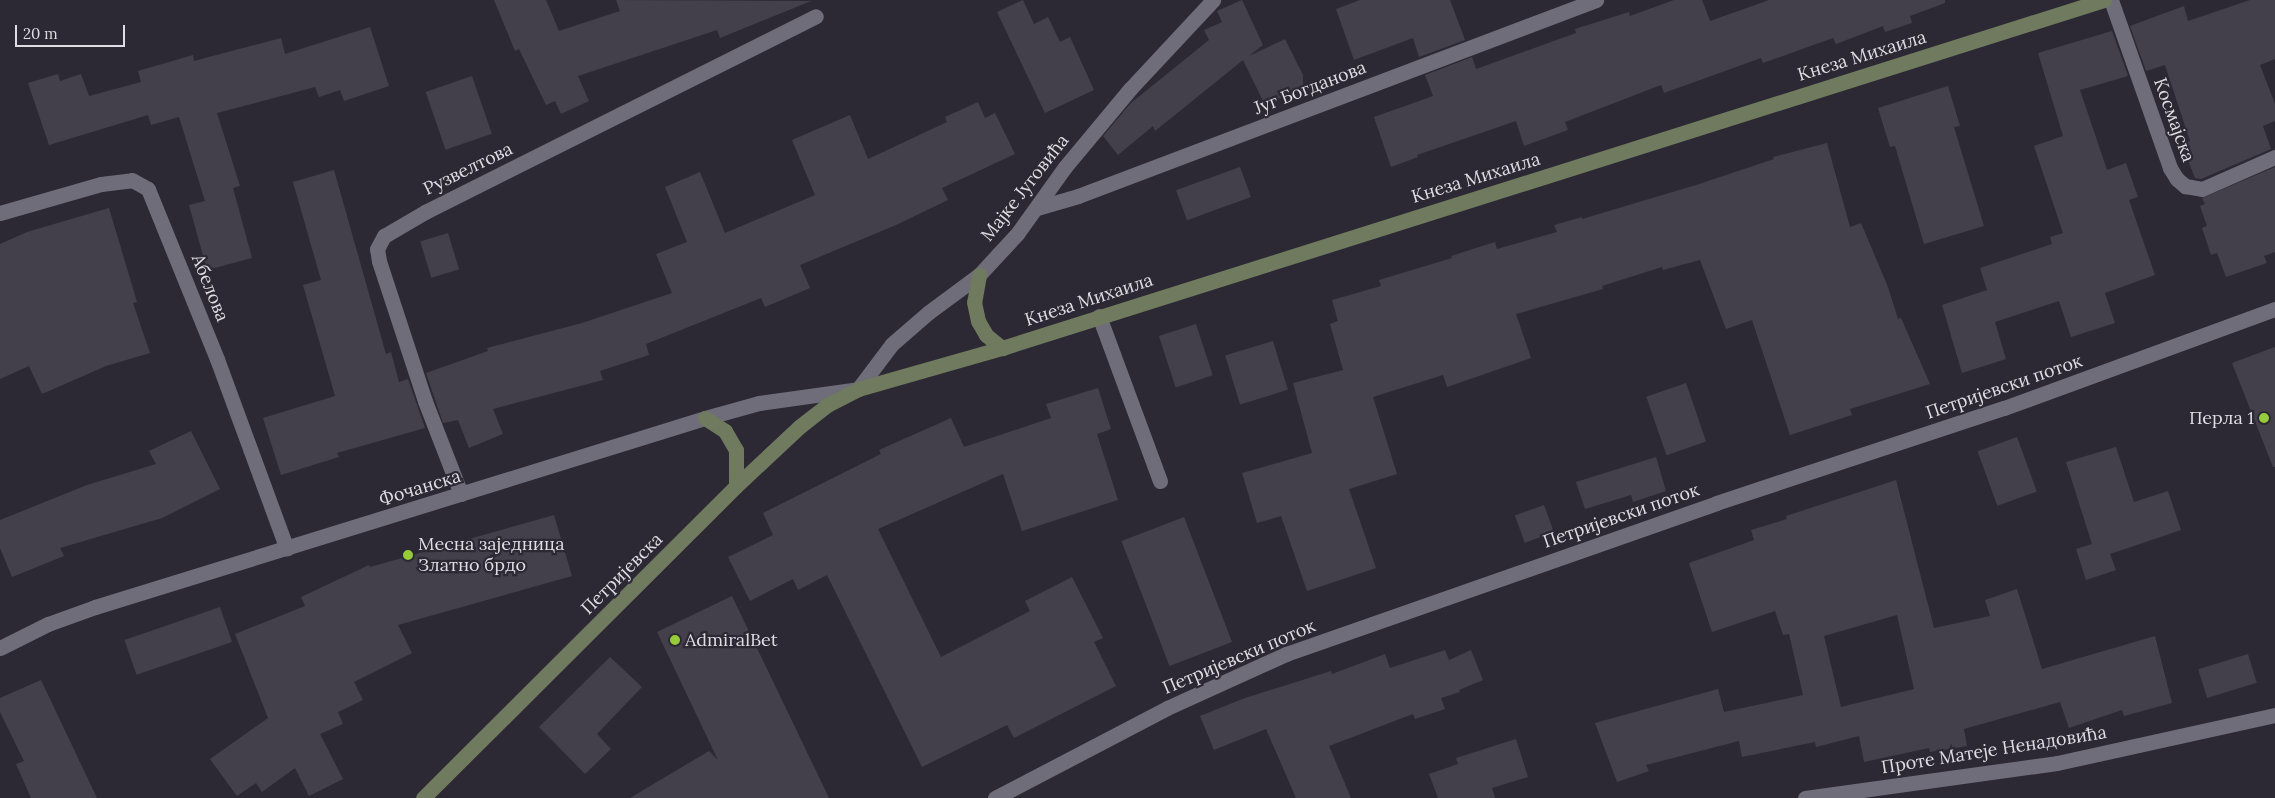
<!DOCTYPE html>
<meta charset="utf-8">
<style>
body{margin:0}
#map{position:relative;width:2275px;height:798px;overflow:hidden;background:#2c2934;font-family:Lora,serif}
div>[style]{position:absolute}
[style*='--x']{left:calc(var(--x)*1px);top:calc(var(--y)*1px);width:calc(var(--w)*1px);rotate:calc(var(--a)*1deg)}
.building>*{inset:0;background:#43404c;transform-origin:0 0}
.service>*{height:15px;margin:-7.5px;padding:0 7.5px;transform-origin:7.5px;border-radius:7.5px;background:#6f6d79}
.minor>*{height:15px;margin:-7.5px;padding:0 7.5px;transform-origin:7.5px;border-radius:7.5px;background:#6f6d79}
.secondary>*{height:15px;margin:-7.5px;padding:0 7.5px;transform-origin:7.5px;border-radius:7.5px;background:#6f7a5e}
.dots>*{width:14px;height:14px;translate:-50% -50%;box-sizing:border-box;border:2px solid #2c2934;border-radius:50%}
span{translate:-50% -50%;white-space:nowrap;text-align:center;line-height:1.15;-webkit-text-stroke:4.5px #2c2934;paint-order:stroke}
.street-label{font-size:18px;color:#dedde4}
.poi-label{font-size:18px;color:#dedde4}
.right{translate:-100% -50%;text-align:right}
.left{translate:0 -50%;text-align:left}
.scale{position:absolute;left:15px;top:25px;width:110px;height:22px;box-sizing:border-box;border:2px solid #dedde4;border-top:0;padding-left:6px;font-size:15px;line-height:18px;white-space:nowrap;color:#dedde4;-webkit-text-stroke:4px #2c2934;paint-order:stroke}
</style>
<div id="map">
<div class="building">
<div style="clip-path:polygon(494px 0,546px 0,559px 31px,620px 11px,616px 0,811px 1px,720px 38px,717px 30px,578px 76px,589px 101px,561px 114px,555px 101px,546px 105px,519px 49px,515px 51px)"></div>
<div style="clip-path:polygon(1023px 0,1034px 24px,1048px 17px,1060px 42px,1070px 37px,1094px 90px,1045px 113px,997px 12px)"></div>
<div style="clip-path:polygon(1242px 0,1263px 45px,1249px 56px,1285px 39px,1303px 75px,1303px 87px,1265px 105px,1243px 60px,1155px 131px,1153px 126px,1118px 155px,1103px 136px,1131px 103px,1209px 40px,1204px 30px,1222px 22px,1217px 11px)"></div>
<div style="clip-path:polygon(1360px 0,1450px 0,1465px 40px,1419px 57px,1413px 38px,1354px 60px,1336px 9px)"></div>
<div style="clip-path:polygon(1674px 0,1702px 0,1710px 21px,1769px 0,1945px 0,1945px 3px,1910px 16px,1912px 23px,1885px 32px,1883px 26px,1836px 44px,1833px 38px,1763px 63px,1761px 58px,1664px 93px,1661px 85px,1565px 122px,1568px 130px,1524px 146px,1516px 121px,1417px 155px,1418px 157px,1391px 167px,1374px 117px,1433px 96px,1425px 75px,1472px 57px,1476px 69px,1576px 33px,1575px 29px,1629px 12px,1630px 16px)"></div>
<div style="clip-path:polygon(2250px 0,2275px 0,2275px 59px,2260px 65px,2275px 104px,2275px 121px,2263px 126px,2271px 149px,2201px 179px,2195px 178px,2182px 145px,2190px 141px,2165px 65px,2146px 71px,2130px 26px,2184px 6px,2188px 21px)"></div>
<div style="clip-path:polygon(370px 27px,389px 86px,344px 101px,340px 90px,319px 97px,315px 87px,217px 113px,240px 186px,233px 188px,252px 258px,207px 270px,189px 205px,205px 201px,179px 117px,151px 125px,148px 115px,49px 145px,28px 83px,58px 74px,60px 81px,81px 74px,89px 96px,141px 82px,138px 71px,193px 55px,194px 61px,281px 38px,285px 54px)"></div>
<div style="clip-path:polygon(2112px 31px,2128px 76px,2080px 90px,2107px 170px,2126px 163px,2138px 197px,2129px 200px,2155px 275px,2105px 293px,2115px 323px,2071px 337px,2059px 301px,1995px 322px,2006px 359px,1962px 373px,1942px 305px,1987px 290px,1980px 268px,2052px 244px,2050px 237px,2063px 233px,2034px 146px,2063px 136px,2038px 53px)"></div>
<div style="left:472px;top:76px;width:61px;height:49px;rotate:71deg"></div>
<div style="clip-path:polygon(1948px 86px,1960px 126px,1954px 127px,1984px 226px,1924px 244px,1895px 146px,1890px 147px,1878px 108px)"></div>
<div style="clip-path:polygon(978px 102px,985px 118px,995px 113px,1015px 154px,942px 188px,948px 200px,896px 225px,800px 265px,810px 288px,765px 307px,761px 298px,646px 344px,649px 355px,600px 371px,603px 380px,493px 409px,503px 434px,469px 448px,458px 420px,443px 423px,426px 373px,488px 351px,487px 348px,582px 323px,672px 293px,656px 254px,687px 242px,665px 187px,700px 172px,725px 233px,815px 195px,792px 140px,850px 115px,868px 159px,947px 122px,945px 117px)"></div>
<div style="clip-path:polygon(1827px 143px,1850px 227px,1861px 223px,1888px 287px,1898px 319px,1901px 318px,1930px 384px,1850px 409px,1852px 415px,1790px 435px,1752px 320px,1726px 329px,1700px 260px,1663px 270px,1662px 267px,1602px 286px,1603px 289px,1516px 314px,1531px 358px,1447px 387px,1443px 375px,1373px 397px,1397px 474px,1349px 489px,1376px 568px,1307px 591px,1281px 516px,1257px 523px,1242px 473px,1312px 453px,1293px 383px,1343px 370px,1330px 324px,1338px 321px,1332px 300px,1381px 286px,1379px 280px,1452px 258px,1451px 256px,1495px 242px,1497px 249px,1557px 232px,1554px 225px,1582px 217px,1582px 219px,1696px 185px,1774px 159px,1773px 157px)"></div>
<div style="left:1240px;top:167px;width:32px;height:68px;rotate:70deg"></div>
<div style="clip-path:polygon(2275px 167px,2275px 252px,2264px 256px,2267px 263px,2226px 277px,2217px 253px,2211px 255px,2202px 228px,2207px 226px,2200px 206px,2205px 204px,2202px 198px)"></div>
<div style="clip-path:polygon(334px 170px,386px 354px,391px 352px,399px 382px,408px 379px,425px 428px,337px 453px,339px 457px,281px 475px,263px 418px,335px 396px,303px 285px,321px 280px,293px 182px)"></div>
<div style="clip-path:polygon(109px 208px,137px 302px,133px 303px,150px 353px,106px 366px,42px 394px,29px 366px,0 379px,0 244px,27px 232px)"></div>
<div style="left:448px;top:233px;width:38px;height:29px;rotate:73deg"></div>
<div style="left:1196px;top:324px;width:54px;height:39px;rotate:72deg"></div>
<div style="left:1273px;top:341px;width:51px;height:50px;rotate:73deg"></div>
<div style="clip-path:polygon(2275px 347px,2275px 467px,2273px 467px,2232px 363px)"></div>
<div style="left:1686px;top:383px;width:62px;height:42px;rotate:71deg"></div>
<div style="clip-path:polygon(1098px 388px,1111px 429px,1097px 434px,1118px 500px,1022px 531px,1003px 474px,878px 529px,941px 657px,1030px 611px,1025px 601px,1072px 577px,1103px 638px,1094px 642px,1116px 686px,1014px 738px,1007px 725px,922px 767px,827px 575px,798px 590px,793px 579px,750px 601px,728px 557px,773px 535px,763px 513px,881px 454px,879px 450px,951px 418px,964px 447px,1051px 418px,1046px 404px)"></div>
<div style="clip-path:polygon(191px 431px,220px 489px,162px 518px,60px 548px,64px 556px,12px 577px,0 548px,0 520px,87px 485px,156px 464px,149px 451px)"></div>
<div style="left:2017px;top:437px;width:58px;height:42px;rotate:70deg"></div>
<div style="clip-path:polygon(2116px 447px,2134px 502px,2168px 491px,2181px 530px,2110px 554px,2116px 570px,2086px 580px,2076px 549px,2092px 544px,2066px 462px)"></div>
<div style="clip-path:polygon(1656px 457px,1666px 491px,1633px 502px,1631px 495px,1585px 509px,1576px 482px)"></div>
<div style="clip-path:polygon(evenodd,1896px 480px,1934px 628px,1990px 616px,1985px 600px,2017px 589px,2042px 669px,2155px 636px,2172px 703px,2124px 716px,2122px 710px,2069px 728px,2060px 702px,1964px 729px,1967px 746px,1930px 752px,1929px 748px,1864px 762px,1859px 736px,1816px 747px,1815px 742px,1742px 757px,1739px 741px,1646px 765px,1649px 771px,1617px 782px,1595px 723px,1718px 689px,1724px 712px,1803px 695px,1789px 634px,1783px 635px,1775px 611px,1712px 632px,1689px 563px,1754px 540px,1751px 530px,1787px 519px,1786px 516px,1896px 480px,1897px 615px,1914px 689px,1841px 707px,1824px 636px,1897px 615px)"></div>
<div style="left:1544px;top:505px;width:29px;height:31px;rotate:70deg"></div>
<div style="clip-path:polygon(554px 515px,572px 576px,398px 625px,412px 653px,354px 682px,363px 700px,338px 712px,343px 724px,320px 734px,343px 779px,309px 796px,295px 768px,262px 792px,256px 783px,237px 796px,210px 759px,268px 718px,235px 634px,305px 606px,301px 597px,369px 565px,370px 567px)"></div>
<div style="left:1184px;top:517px;width:134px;height:67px;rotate:69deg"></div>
<div style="clip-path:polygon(732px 596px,829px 798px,630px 798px,709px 751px,718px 760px,657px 632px)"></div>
<div style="left:220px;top:607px;width:37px;height:101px;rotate:71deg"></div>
<div style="clip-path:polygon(1445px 650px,1449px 660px,1471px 650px,1483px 680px,1459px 690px,1460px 692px,1441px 698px,1445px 709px,1415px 719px,1413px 714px,1329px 746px,1351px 798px,1296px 798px,1266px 729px,1214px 750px,1200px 716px,1245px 698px,1331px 671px,1332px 674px,1385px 654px,1390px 668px)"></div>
<div style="left:2248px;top:654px;width:30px;height:52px;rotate:73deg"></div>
<div style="clip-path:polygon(610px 657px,642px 687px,597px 734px,611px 749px,585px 774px,539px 727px)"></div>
<div style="clip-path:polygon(41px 680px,97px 798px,31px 798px,16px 764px,24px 761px,0 712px,0 698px)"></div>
<div style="clip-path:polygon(1516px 739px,1528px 777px,1492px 788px,1495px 798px,1438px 798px,1429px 774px,1458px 764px,1456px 758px)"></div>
</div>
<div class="service">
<div style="--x:1099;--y:316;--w:176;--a:69.7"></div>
</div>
<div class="minor">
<div style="--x:2111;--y:0;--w:178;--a:70.6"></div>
<div style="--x:2170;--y:168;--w:13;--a:58"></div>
<div style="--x:2177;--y:179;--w:11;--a:41"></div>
<div style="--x:2185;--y:186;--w:17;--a:10"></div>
<div style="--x:2202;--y:189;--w:80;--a:-23.7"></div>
<div style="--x:1037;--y:208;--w:43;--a:-16.3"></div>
<div style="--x:1078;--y:196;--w:554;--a:-20.73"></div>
<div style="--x:0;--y:213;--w:105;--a:-16"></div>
<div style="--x:101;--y:184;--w:31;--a:-7"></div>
<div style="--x:132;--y:180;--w:18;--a:29"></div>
<div style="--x:148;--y:189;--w:183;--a:67.9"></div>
<div style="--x:217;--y:359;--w:202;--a:69.8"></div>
<div style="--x:461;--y:494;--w:100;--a:-111.2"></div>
<div style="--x:425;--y:401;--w:147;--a:-108.2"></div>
<div style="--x:379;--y:261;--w:12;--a:-99"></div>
<div style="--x:377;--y:249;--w:15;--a:-62"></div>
<div style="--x:384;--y:236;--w:48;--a:-30.3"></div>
<div style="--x:425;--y:212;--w:437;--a:-26.6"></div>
<div style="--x:0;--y:648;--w:54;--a:-26.6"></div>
<div style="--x:48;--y:624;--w:50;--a:-19.9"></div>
<div style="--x:95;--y:607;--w:639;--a:-17.21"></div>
<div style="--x:705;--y:418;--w:56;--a:-15.5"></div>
<div style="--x:759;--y:403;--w:100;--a:-8"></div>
<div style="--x:858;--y:389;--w:56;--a:-52.9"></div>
<div style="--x:892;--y:344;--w:49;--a:-40.9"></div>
<div style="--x:929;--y:312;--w:62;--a:-36.5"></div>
<div style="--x:979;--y:275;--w:56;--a:-47.2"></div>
<div style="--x:1017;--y:234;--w:82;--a:-54.4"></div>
<div style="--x:1065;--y:167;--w:102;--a:-50.2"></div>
<div style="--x:1130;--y:89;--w:122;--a:-47"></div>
<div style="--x:995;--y:798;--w:194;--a:-27.6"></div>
<div style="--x:1167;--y:708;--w:131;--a:-24.4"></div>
<div style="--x:1286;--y:654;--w:456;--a:-19.3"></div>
<div style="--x:1716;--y:503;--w:303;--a:-18.3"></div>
<div style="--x:2004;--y:408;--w:289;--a:-20.1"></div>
<div style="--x:1805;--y:798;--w:254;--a:-7.9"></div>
<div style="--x:2057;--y:763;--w:223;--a:-12.4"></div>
</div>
<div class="secondary">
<div style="--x:979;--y:275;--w:27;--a:100"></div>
<div style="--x:974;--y:302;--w:19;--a:78"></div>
<div style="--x:978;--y:321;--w:16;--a:60"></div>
<div style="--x:986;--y:335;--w:21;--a:39"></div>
<div style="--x:705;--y:418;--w:24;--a:33"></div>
<div style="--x:725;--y:431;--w:22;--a:60"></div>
<div style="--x:736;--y:450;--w:36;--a:90"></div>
<div style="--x:423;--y:798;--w:442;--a:-44.9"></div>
<div style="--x:736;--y:486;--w:86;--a:-43.1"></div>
<div style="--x:799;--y:427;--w:36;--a:-38"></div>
<div style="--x:827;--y:405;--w:35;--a:-27"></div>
<div style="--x:858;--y:389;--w:150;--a:-15.9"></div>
<div style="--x:1002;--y:348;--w:1156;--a:-17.53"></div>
</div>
<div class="dots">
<div style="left:2264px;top:418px;background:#96cc3a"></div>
<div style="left:408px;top:555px;background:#96cc3a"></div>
<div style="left:675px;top:640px;background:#96cc3a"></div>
</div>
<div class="street-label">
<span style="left:1862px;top:56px;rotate:-17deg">Кнеза Михаила</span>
<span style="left:1310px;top:88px;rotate:-21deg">Југ Богданова</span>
<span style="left:2174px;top:120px;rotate:70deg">Космајска</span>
<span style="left:468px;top:169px;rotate:-26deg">Рузвелтова</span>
<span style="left:1476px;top:178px;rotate:-17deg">Кнеза Михаила</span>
<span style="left:1025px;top:188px;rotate:-52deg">Мајке Југовића</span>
<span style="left:210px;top:288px;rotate:68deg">Абелова</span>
<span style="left:1089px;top:300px;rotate:-18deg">Кнеза Михаила</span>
<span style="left:2004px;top:387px;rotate:-19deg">Петријевски поток</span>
<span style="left:420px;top:488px;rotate:-17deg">Фочанска</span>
<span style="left:1621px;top:516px;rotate:-19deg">Петријевски поток</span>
<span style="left:622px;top:574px;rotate:-45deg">Петријевска</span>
<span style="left:1239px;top:657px;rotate:-23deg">Петријевски поток</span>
<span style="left:1994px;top:750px;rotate:-9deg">Проте Матеје Ненадовића</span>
</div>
<div class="poi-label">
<span class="right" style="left:2254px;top:418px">Перла 1</span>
<span class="left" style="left:418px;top:555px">Месна заједница<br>Златно брдо</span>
<span class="left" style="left:685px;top:640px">AdmiralBet</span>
</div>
<div class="scale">20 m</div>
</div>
